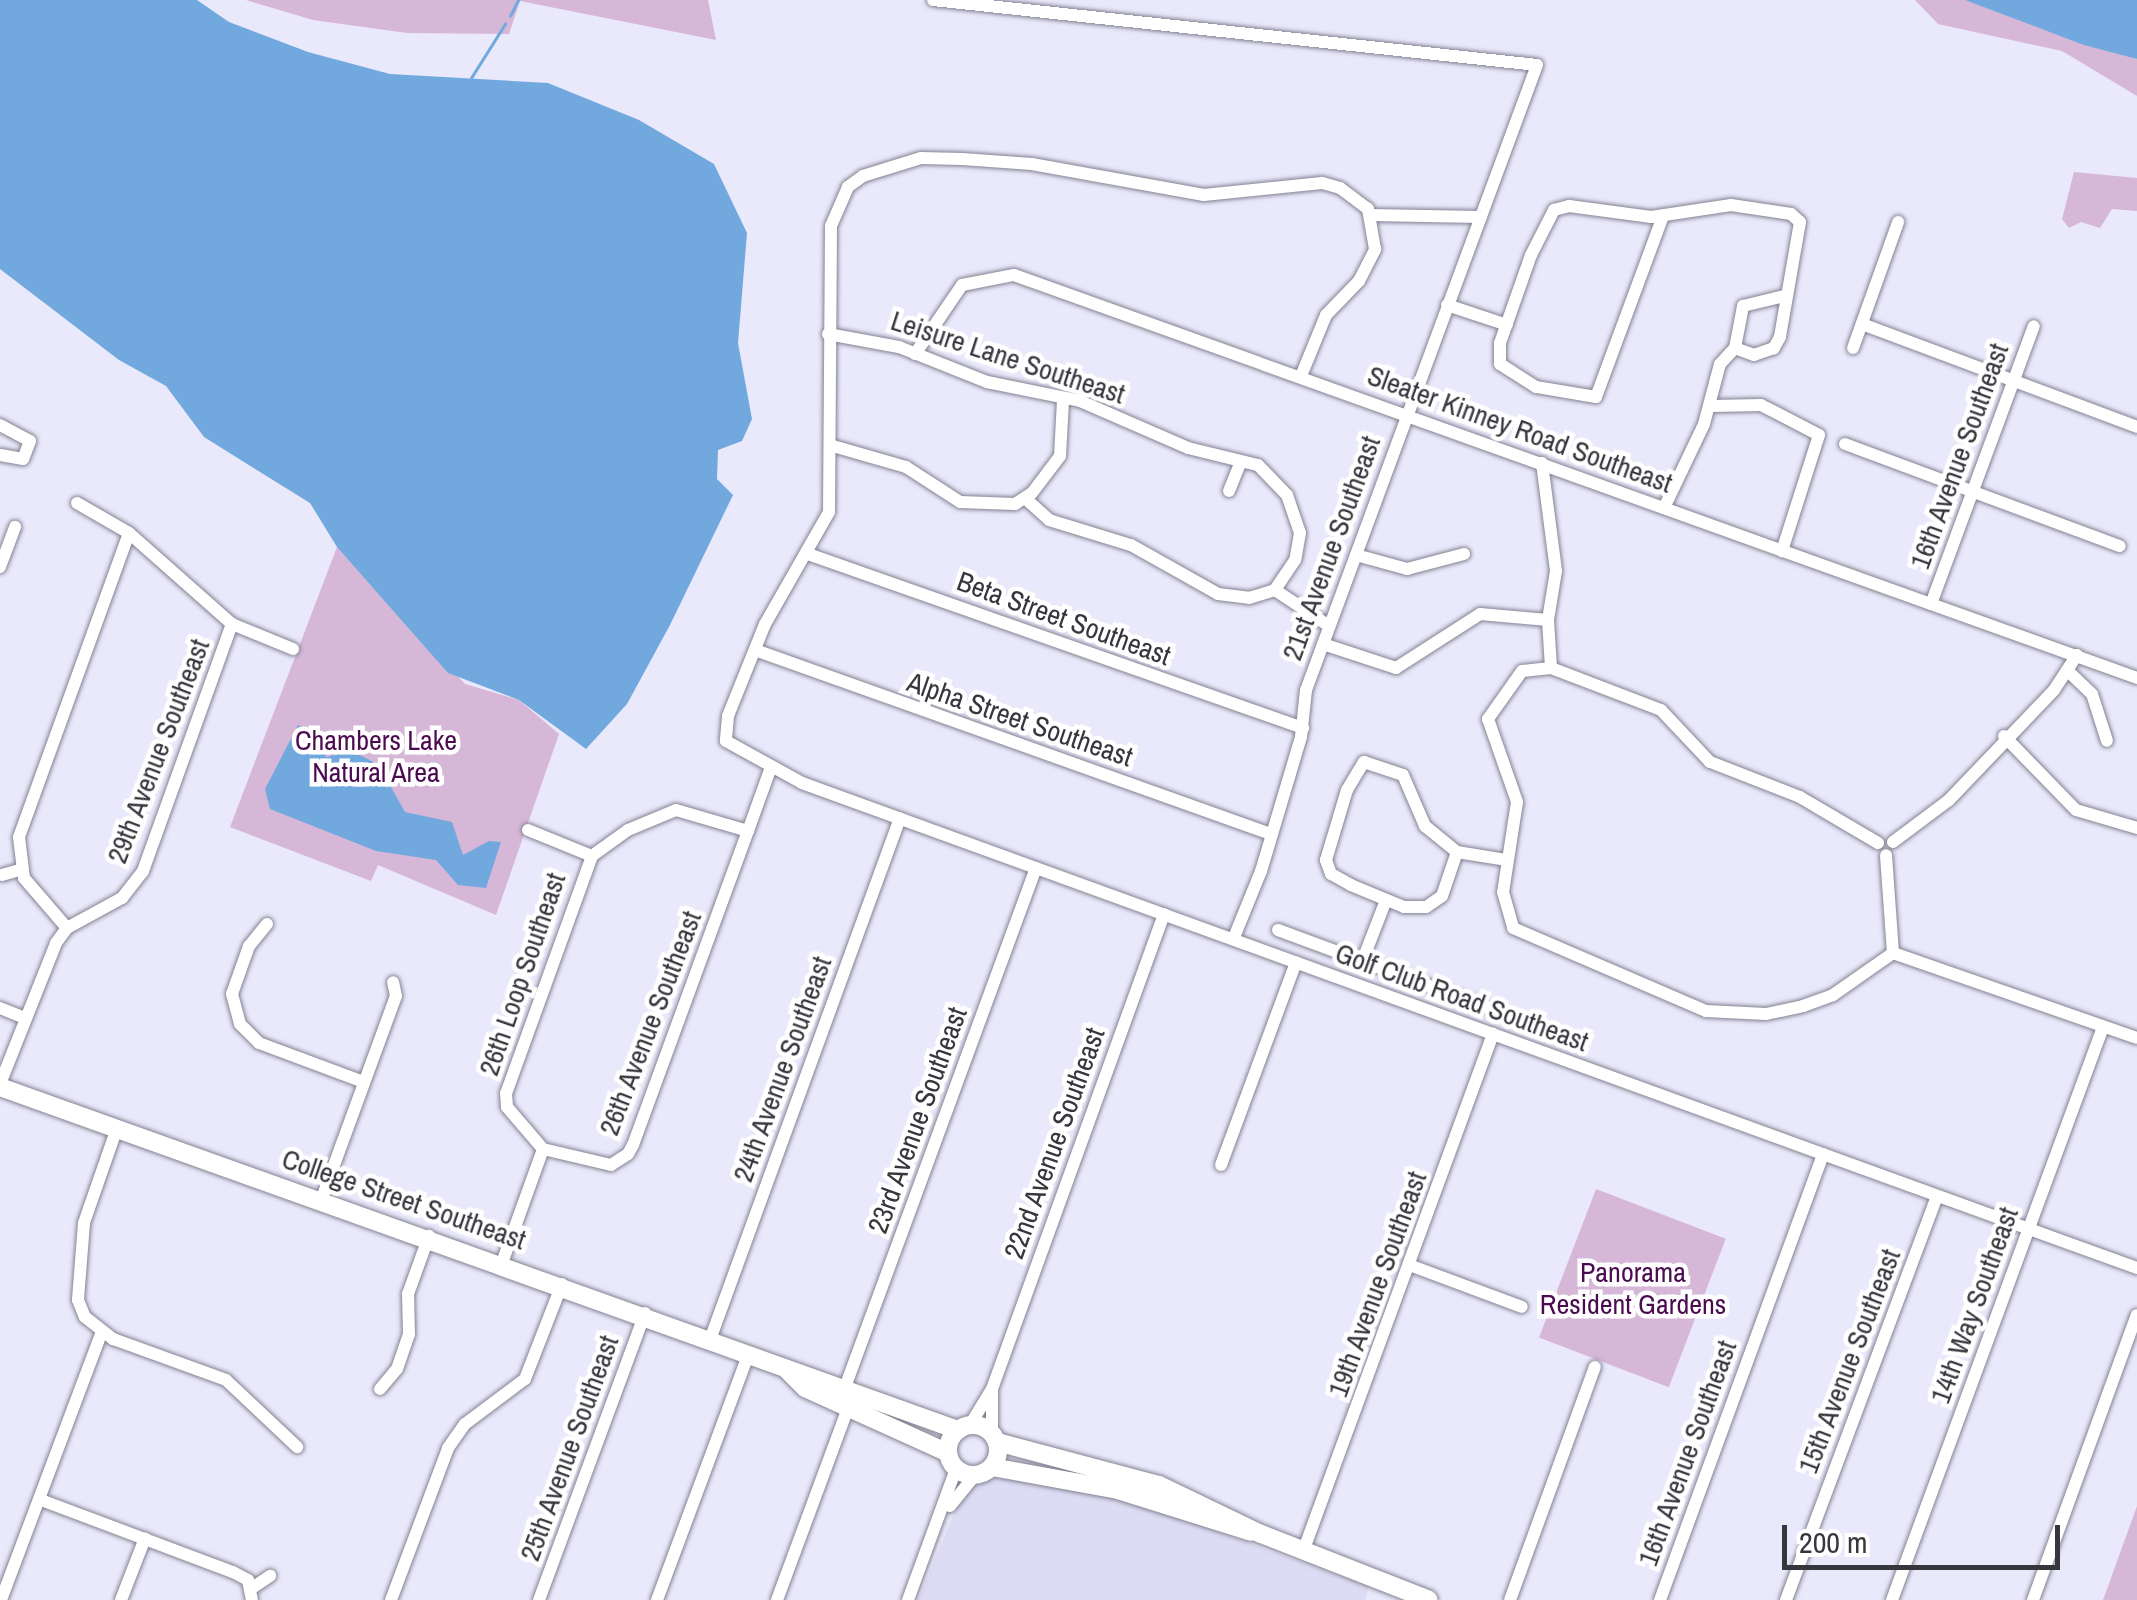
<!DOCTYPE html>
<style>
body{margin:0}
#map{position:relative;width:2137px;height:1600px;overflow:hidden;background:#e9e9fb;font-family:"Archivo Narrow",sans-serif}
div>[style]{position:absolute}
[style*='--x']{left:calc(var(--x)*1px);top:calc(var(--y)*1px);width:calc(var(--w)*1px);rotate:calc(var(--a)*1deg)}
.built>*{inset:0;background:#dddcf4}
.green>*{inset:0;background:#d7b7d8;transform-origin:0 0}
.water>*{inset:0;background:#71a9df}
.stream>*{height:2.5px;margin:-1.25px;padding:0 1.25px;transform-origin:1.25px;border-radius:1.25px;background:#71a9df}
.roads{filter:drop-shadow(0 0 2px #838292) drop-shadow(0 0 2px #838292)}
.minor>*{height:12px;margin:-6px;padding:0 6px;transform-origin:6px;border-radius:6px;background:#fff}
.major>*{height:18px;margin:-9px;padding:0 9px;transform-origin:9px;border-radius:9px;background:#fff}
.major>.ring{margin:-9px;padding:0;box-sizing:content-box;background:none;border:18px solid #fff;border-radius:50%}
span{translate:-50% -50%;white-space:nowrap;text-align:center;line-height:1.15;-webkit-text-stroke:9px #fff;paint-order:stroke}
.street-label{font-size:28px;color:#36363d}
.park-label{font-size:28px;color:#4c0b51}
.scale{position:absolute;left:1782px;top:1525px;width:278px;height:45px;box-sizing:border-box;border:5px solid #36363d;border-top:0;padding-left:12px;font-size:30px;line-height:35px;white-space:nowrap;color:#36363d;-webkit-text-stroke:8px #fff;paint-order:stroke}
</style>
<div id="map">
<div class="built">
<div style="clip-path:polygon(997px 1477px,1107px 1492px,1369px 1587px,1365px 1600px,918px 1600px,959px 1501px,977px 1483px)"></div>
</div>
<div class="green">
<div style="clip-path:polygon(246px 0,708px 0,716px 40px,520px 1px,509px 34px,407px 33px,313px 20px)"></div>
<div style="clip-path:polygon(1915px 0,1965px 0,2137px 59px,2137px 96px,2062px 51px,1938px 24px)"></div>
<div style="clip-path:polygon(2074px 172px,2137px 178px,2137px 211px,2112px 209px,2100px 228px,2081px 222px,2069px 228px,2062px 219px)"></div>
<div style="clip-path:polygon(337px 547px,465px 684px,519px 700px,559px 734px,496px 915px,378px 865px,371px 881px,230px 827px)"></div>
<div style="left:1596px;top:1189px;width:139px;height:159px;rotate:21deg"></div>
<div style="clip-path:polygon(2137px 1506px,2137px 1600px,2103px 1600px)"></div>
</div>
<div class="water">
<div style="clip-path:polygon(0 0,197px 0,229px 22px,308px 52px,390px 74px,548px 83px,639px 120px,714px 164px,747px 233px,738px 343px,752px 419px,742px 441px,718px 450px,717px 479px,733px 495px,670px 625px,627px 704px,586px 749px,519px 700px,448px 673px,337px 547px,310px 503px,204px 437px,166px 386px,119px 360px,0 269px)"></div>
<div style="clip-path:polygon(1965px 0,2137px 0,2137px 59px,2084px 45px)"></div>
<div style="clip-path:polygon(298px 725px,318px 734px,326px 757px,351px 751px,378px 764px,405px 812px,452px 822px,463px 855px,489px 841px,501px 842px,486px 888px,458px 885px,436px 860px,376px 851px,270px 809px,265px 789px)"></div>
</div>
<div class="stream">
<div style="--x:510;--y:16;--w:18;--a:-63"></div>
<div style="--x:471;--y:78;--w:64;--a:-57.8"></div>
</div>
<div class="roads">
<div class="minor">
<div style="--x:933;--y:0;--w:607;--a:6.14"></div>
<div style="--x:1537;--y:65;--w:666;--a:110.28"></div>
<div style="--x:1306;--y:690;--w:47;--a:96.1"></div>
<div style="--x:1301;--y:737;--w:140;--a:106.6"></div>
<div style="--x:1261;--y:871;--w:74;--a:112.1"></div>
<div style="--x:1370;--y:215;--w:111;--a:1"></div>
<div style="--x:1663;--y:216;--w:193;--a:110.3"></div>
<div style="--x:1596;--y:397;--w:61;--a:-170.5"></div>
<div style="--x:1536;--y:387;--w:43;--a:-147.4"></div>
<div style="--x:1500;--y:364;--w:21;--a:-90"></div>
<div style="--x:1500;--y:343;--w:93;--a:-70.6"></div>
<div style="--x:1531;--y:255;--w:51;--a:-62.9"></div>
<div style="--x:1554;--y:210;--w:16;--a:-15"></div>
<div style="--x:1569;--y:206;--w:83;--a:7.6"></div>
<div style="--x:1651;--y:217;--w:81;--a:-8.5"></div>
<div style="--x:1731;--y:205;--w:61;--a:8.5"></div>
<div style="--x:1791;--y:214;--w:12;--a:42"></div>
<div style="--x:1800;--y:222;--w:117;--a:99.9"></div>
<div style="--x:1780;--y:337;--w:13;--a:119"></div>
<div style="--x:1774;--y:348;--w:21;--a:161"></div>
<div style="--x:1754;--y:355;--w:20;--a:-160"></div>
<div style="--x:1447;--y:305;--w:63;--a:18.4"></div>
<div style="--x:1862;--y:324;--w:294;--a:20.5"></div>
<div style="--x:828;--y:334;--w:72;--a:10.4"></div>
<div style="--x:899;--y:347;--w:95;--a:21.7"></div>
<div style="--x:987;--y:382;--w:95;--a:11.5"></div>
<div style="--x:1080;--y:401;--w:118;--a:23.5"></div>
<div style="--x:1188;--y:448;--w:72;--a:13.7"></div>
<div style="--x:1258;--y:465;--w:42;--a:46"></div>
<div style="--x:1287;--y:495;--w:40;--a:71.1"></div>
<div style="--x:1300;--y:533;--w:27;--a:100"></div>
<div style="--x:1295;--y:560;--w:36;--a:124"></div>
<div style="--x:1735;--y:348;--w:43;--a:-79.2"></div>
<div style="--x:1743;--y:306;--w:42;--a:-13.7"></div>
<div style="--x:1853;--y:348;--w:134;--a:-70.3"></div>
<div style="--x:915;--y:354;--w:83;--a:-55.7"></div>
<div style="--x:962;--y:285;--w:53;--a:-10.9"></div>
<div style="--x:1014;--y:275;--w:1193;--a:19.74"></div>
<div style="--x:1301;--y:376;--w:66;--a:-67.7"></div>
<div style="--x:1326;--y:315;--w:47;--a:-45.9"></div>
<div style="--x:1359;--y:281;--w:36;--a:-63"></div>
<div style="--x:1375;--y:249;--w:41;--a:-99.9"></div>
<div style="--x:1368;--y:209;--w:35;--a:-143"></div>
<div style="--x:1340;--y:188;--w:19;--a:-164"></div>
<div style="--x:1322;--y:183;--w:119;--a:174.2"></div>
<div style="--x:1204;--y:195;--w:175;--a:-169.8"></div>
<div style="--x:1032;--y:164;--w:70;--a:-175.9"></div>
<div style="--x:962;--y:159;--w:41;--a:-178.6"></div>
<div style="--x:921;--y:158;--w:61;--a:162.8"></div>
<div style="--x:863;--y:176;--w:19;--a:144"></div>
<div style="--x:848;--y:187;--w:43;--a:113.6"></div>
<div style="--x:831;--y:226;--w:286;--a:90.4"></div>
<div style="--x:829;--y:512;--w:129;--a:119.7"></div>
<div style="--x:765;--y:624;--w:99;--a:111.9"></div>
<div style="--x:728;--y:716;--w:25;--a:95"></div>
<div style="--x:726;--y:741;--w:87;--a:28.9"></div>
<div style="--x:802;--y:783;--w:1420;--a:19.97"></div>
<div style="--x:1711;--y:406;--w:50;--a:-1.1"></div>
<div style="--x:1761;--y:405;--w:65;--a:27.3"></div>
<div style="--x:1819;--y:435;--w:122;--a:107.7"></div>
<div style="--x:0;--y:425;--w:34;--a:28"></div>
<div style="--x:30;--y:441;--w:19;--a:111"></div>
<div style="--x:23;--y:459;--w:23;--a:-170"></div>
<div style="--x:1845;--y:444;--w:293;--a:20.4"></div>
<div style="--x:833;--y:446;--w:76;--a:16"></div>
<div style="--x:906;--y:467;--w:64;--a:32.9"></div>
<div style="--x:960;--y:502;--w:55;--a:2.1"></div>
<div style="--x:1015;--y:504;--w:20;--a:-33"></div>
<div style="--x:1032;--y:493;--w:46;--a:-52.9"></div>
<div style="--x:1060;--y:456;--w:56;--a:-86.9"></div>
<div style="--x:1542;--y:463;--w:109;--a:82.6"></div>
<div style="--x:1556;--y:571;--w:50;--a:99.3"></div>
<div style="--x:1548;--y:620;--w:48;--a:86.4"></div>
<div style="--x:1229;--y:491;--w:31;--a:-68"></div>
<div style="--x:1026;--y:499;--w:31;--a:42"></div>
<div style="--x:1049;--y:520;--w:86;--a:17"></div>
<div style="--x:1131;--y:545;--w:100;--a:29.4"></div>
<div style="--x:1218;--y:594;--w:31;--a:7"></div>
<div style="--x:1249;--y:598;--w:27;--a:-17"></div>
<div style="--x:77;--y:503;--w:60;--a:30"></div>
<div style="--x:129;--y:533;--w:137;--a:41.5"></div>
<div style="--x:232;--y:624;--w:66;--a:22.3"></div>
<div style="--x:1664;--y:508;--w:93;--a:-64.5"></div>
<div style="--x:1704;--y:424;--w:62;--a:-75.1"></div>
<div style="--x:1720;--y:364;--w:22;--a:-47"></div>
<div style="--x:808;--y:554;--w:525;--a:19.37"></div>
<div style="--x:1356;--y:555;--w:53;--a:15.4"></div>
<div style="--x:1407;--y:569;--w:59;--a:-14.7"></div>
<div style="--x:0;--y:567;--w:43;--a:-69.4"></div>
<div style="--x:1275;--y:590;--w:65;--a:33.7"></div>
<div style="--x:1931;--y:604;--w:296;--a:-69.7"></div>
<div style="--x:1323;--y:644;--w:77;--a:18.2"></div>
<div style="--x:1396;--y:668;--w:100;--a:-32.7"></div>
<div style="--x:1480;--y:614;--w:68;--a:5"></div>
<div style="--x:755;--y:650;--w:545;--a:19.63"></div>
<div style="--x:2068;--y:671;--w:33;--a:44"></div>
<div style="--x:2092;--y:694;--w:49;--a:72.3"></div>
<div style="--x:2004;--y:736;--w:103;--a:45.8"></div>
<div style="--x:2076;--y:810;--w:64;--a:16.4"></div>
<div style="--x:528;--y:830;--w:69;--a:22.1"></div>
<div style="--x:748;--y:831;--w:75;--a:-163.7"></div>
<div style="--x:676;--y:810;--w:52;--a:157.4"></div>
<div style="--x:628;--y:830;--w:44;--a:144.2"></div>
<div style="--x:592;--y:856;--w:252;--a:109.9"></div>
<div style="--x:506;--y:1093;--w:14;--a:86"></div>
<div style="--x:507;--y:1107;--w:55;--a:49.4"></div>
<div style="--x:543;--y:1149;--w:70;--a:13.2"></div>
<div style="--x:611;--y:1165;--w:20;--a:-33"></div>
<div style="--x:628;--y:1154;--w:10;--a:-61"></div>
<div style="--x:633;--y:1145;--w:334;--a:-69.9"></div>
<div style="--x:748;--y:831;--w:68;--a:-70.2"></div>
<div style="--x:1893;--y:842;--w:70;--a:-36.9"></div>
<div style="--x:1949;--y:800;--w:152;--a:-46.3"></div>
<div style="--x:2054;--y:690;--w:42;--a:-56.7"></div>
<div style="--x:1878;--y:843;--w:91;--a:-149.5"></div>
<div style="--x:1800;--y:797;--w:97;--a:-158.7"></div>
<div style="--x:1710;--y:762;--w:71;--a:-133.3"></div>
<div style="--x:1661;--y:710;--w:118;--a:-159.1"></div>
<div style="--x:1551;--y:668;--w:29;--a:174"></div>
<div style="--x:1522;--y:671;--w:59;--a:125.3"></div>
<div style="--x:1488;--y:719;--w:88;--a:70.7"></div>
<div style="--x:1517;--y:802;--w:91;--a:98.8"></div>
<div style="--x:1503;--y:892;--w:37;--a:74"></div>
<div style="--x:1513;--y:928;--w:210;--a:23.3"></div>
<div style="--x:1706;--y:1011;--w:60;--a:2.9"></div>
<div style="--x:1766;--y:1014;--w:38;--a:-12"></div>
<div style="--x:1803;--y:1006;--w:32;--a:-20"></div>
<div style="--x:1833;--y:995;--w:73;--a:-35"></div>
<div style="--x:1893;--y:953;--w:98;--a:-94.1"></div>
<div style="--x:1457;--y:852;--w:46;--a:108.8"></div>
<div style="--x:1442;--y:896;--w:19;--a:145"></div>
<div style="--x:1426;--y:907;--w:22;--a:180"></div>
<div style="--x:1404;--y:907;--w:57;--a:-157.5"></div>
<div style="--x:1351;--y:885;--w:23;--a:-151"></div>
<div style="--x:1331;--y:874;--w:15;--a:-110"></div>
<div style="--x:1326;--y:860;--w:73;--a:-73.3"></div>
<div style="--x:1347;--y:790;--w:33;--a:-59"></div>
<div style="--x:1364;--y:762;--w:41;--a:18.4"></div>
<div style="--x:1403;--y:775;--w:56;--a:66.7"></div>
<div style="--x:1425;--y:826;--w:41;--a:39.1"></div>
<div style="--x:1457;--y:852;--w:51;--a:9.1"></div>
<div style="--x:2;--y:875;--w:19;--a:-16"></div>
<div style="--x:267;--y:924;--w:28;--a:129"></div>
<div style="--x:249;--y:946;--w:51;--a:109.5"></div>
<div style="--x:232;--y:994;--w:31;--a:75"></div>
<div style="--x:240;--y:1024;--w:27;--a:45"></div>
<div style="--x:259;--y:1043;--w:112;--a:20.4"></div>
<div style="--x:67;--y:928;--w:66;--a:-130.7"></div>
<div style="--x:24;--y:878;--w:41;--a:-97"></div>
<div style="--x:19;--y:837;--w:323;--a:-70.1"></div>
<div style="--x:1278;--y:930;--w:228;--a:20.3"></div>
<div style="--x:1893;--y:953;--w:258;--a:19.2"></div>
<div style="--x:1362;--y:962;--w:66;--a:-68.8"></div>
<div style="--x:0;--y:1008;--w:27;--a:22"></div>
<div style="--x:0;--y:1084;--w:152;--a:-68.3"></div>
<div style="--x:56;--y:943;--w:19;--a:-54"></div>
<div style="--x:67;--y:928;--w:63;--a:-28.6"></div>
<div style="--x:122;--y:898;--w:34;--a:-52"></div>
<div style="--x:143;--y:871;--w:263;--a:-70.2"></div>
<div style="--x:117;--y:1128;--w:101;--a:109.2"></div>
<div style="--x:84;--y:1223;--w:77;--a:94.5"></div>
<div style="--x:78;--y:1300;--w:18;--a:68"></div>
<div style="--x:85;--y:1317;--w:36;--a:38"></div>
<div style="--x:113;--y:1339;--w:120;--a:19.9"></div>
<div style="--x:226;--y:1380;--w:98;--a:43.3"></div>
<div style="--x:1221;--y:1165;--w:216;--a:-69.7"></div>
<div style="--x:322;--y:1198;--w:215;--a:-69.9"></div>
<div style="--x:396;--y:996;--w:14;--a:-102"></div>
<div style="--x:502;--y:1263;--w:121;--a:-70.2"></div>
<div style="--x:1412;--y:1266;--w:117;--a:20.4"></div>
<div style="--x:711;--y:1337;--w:552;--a:-69.99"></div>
<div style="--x:380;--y:1389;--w:26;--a:-50"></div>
<div style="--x:397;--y:1369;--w:37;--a:-71"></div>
<div style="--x:409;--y:1334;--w:40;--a:-91.4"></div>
<div style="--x:408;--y:1294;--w:62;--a:-70.1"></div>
<div style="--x:844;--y:1390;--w:556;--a:-69.81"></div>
<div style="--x:970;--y:1425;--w:42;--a:-58.6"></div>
<div style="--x:992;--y:1389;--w:505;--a:-70.09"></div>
<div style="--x:992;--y:1434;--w:45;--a:-90"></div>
<div style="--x:41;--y:1500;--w:205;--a:20.6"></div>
<div style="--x:233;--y:1572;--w:17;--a:28"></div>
<div style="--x:248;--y:1580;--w:20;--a:79"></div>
<div style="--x:950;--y:1506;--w:40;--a:-51"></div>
<div style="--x:1304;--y:1549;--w:549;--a:-69.85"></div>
<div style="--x:252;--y:1588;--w:22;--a:-34"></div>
<div style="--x:1;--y:1600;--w:286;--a:-69.4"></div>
<div style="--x:121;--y:1600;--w:66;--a:-68.8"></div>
<div style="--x:391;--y:1600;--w:162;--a:-69.4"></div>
<div style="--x:448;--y:1448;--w:29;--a:-55"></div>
<div style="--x:465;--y:1424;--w:75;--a:-36.9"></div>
<div style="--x:525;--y:1379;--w:102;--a:-68.7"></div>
<div style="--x:539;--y:1600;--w:306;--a:-69.7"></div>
<div style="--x:657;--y:1600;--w:264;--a:-69.6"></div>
<div style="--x:777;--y:1600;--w:205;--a:-69.7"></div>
<div style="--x:908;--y:1600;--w:140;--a:-69.9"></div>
<div style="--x:1510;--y:1600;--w:248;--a:-70"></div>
<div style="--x:1660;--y:1600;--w:475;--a:-69.9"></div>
<div style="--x:1786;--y:1600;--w:431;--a:-69.5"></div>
<div style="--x:1892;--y:1600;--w:611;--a:-69.78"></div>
<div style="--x:2033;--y:1600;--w:303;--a:-70"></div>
</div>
<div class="major">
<div style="--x:0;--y:1087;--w:1018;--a:19.7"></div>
<div style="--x:787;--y:1370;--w:25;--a:45"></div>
<div style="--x:805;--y:1388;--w:157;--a:24.4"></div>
<div class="ring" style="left:948px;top:1425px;width:32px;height:32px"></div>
<div style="--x:997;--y:1442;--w:168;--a:14.9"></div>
<div style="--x:1159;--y:1485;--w:113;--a:25.7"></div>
<div style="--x:1261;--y:1534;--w:180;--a:21.4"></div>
<div style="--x:992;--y:1467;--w:128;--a:10.3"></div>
<div style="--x:1118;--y:1490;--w:140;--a:17.4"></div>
</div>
</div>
<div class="street-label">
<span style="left:1008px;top:357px;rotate:18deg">Leisure Lane Southeast</span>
<span style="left:1520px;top:429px;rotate:20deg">Sleater Kinney Road Southeast</span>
<span style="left:1959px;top:456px;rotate:-70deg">16th Avenue Southeast</span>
<span style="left:1331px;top:548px;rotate:-70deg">21st Avenue Southeast</span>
<span style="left:1064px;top:618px;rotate:20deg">Beta Street Southeast</span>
<span style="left:1020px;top:719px;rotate:19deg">Alpha Street Southeast</span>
<span style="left:158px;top:751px;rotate:-69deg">29th Avenue Southeast</span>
<span style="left:522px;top:974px;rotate:-71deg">26th Loop Southeast</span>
<span style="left:1462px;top:997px;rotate:20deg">Golf Club Road Southeast</span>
<span style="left:650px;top:1023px;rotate:-69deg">26th Avenue Southeast</span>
<span style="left:782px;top:1069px;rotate:-70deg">24th Avenue Southeast</span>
<span style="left:917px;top:1120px;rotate:-70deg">23rd Avenue Southeast</span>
<span style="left:1054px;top:1143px;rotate:-70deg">22nd Avenue Southeast</span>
<span style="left:404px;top:1199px;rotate:19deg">College Street Southeast</span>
<span style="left:1377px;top:1284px;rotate:-70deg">19th Avenue Southeast</span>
<span style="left:1974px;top:1305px;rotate:-70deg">14th Way Southeast</span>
<span style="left:1849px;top:1361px;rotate:-69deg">15th Avenue Southeast</span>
<span style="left:569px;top:1448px;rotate:-70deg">25th Avenue Southeast</span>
<span style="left:1687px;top:1453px;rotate:-70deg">16th Avenue Southeast</span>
</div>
<div class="park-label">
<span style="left:376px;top:756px">Chambers Lake<br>Natural Area</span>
<span style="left:1633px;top:1288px">Panorama<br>Resident Gardens</span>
</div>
<div class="scale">200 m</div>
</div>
